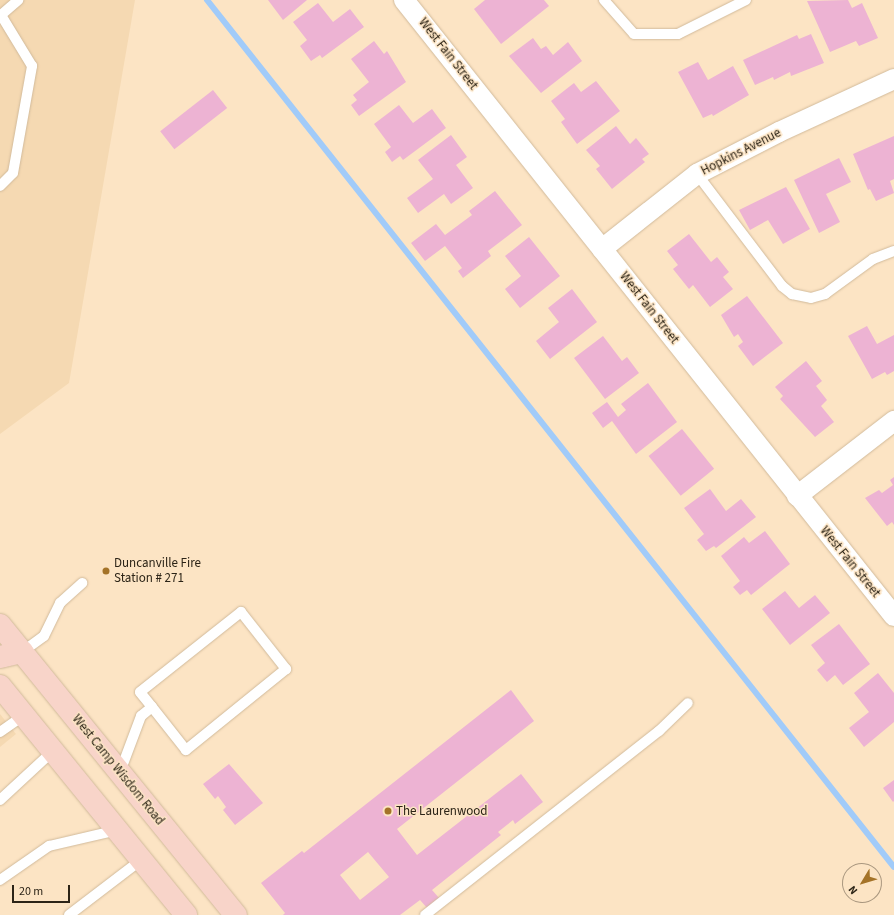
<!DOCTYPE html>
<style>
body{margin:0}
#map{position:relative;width:894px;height:915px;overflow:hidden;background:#fce4c4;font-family:"Source Sans 3",sans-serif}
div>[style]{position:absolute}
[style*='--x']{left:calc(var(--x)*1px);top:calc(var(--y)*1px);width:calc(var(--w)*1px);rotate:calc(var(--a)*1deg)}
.built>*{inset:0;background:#f5d9b2}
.stream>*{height:6px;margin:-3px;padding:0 3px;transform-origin:3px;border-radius:3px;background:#a1cbf9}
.building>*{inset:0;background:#edb3d3;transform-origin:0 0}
.roads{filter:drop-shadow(0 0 1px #d1ba9b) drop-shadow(0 0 1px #d1ba9b)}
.lane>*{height:10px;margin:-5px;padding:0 5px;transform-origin:5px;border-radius:5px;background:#fff}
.street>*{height:20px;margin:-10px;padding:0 10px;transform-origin:10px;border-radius:10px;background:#fff}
.secondary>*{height:22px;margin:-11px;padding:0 11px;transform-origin:11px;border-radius:11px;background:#f8d4c9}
.dots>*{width:11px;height:11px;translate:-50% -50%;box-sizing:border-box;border:2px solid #fce4c4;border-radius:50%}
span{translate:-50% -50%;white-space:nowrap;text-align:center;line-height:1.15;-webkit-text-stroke:3px #fce4c4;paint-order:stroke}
.street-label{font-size:13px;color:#2c2417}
.poi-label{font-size:13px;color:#2c2417}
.left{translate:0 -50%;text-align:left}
.north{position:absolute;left:842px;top:863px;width:40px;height:40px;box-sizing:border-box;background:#fce4c4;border:1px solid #a9977f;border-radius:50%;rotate:232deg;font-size:11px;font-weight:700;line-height:16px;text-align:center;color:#2c2417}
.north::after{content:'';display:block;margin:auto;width:14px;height:18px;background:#a47328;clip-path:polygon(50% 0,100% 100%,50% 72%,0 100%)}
.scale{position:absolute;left:12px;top:885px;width:58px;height:18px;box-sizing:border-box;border:2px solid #2c2417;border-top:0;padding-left:5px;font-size:12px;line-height:14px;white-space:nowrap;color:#2c2417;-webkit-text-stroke:3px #fce4c4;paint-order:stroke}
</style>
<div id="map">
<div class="built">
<div style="clip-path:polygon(0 0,135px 0,69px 383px,0 434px)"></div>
<div style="clip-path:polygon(0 714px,16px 734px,0 747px)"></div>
</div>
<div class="stream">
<div style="--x:207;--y:0;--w:1106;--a:51.61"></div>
</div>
<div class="building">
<div style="clip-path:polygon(268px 0,307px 0,283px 20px)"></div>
<div style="clip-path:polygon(485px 0,544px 0,549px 6px,501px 44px,474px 9px)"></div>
<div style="clip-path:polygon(848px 0,852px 8px,862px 3px,878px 38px,859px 46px,856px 41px,830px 52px,807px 1px)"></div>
<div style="clip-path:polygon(318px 3px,333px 22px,350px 9px,364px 27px,322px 58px,320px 55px,311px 61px,300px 46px,307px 40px,293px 22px)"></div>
<div style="clip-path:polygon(811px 34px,824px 63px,791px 76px,790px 72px,774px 80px,773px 77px,755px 85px,743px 60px,797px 35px,799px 39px)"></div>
<div style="clip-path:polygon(533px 38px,541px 49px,546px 46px,553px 55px,568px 42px,582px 61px,541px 93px,509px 56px)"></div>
<div style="clip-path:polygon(374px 41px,384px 54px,387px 51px,406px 82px,359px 116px,351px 105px,357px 100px,353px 95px,369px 82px,351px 59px)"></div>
<div style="clip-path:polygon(698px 62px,708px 80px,733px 66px,749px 95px,713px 116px,712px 114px,703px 118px,678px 72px)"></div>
<div style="clip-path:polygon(596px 81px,620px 111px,577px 144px,561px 122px,565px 119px,551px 101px,574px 83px,581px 92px)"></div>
<div style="left:213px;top:90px;width:23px;height:67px;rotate:52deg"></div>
<div style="clip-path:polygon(399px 105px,413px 123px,432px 109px,446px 128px,403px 160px,400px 156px,392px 162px,385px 152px,391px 147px,374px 124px)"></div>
<div style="clip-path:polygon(616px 126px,630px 144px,636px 138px,649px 154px,642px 159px,645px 162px,612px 189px,596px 169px,600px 166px,586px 150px)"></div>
<div style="clip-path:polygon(451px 135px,467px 157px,456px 165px,473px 188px,451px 204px,444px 194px,418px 213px,407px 198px,433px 179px,418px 160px)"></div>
<div style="clip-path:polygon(894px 136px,894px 179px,890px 181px,894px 193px,876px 201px,870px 189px,868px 190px,853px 154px)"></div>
<div style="clip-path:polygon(839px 158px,851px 182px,826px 194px,840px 222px,819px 233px,794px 180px)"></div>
<div style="clip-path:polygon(786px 187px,810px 229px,783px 244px,768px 220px,750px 230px,739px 210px)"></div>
<div style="clip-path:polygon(495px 191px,522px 225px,488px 251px,491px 256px,463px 278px,458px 271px,462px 268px,445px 246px,425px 261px,411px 243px,436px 224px,445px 235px,472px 215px,469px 211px)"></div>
<div style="clip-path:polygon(689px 234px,711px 262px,717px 257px,729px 272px,723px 277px,733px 289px,710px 307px,693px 285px,689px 289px,673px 269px,678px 265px,667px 251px)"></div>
<div style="clip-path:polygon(529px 237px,560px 276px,520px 308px,505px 289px,521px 276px,505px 256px)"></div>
<div style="clip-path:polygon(572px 289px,597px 322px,550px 359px,536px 341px,559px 322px,548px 308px)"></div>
<div style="clip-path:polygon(747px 296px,783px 343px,753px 366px,738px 346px,743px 342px,738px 334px,734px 337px,721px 315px)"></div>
<div style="clip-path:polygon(867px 326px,877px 344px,894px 335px,894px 371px,887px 375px,885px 372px,872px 379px,848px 336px)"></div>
<div style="clip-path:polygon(603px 336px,622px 361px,627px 357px,639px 373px,605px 399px,574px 358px)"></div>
<div style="clip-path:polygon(806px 361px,822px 381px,816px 386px,827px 400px,821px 406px,834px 422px,815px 437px,780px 399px,783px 396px,775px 387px)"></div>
<div style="clip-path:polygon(648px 383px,677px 422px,636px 454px,612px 421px,603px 428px,592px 413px,607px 402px,618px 417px,626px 410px,621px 404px)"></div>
<div style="left:682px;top:429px;width:51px;height:43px;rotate:51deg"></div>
<div style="clip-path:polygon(894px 477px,894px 525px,892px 522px,887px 526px,865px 498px,879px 490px,882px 493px,893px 485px,890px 480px)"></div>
<div style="clip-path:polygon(710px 489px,726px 511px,741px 499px,756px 517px,716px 548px,714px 546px,706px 551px,697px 540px,704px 534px,684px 508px)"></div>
<div style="clip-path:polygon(765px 531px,790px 564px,751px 595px,747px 590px,740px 595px,733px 587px,740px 581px,721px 556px,744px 537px,749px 543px)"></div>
<div style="clip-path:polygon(785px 591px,799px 608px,815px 595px,830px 613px,790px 645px,762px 609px)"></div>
<div style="clip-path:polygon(839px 624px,870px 664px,843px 685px,835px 675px,827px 682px,817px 670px,825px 663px,811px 645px)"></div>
<div style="clip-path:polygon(878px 673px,894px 693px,894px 722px,864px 747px,849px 728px,869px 712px,854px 693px)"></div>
<div style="clip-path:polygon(evenodd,511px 690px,534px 721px,397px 829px,417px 855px,521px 774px,543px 802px,515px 824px,513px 820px,498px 832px,501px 835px,432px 890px,440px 899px,428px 909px,420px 900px,400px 915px,283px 915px,285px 913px,261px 883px,302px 851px,304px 853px,511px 690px,368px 852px,389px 877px,360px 900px,340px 875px,368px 852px)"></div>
<div style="clip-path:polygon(229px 764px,263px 803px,235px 825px,223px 810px,226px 807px,218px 796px,215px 799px,203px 784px)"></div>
<div style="clip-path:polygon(894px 780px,894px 801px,893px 802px,883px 788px)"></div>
</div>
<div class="roads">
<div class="lane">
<div style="--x:604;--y:0;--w:45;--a:48.6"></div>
<div style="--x:634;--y:34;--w:44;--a:0"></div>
<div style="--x:678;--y:34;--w:76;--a:-26.6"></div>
<div style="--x:697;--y:174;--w:141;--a:52.8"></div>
<div style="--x:782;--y:286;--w:13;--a:39"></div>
<div style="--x:792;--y:294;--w:19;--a:12"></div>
<div style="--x:811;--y:298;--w:15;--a:-16"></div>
<div style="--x:825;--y:294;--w:59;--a:-36.1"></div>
<div style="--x:873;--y:259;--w:22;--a:-21"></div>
<div style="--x:0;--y:186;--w:18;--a:-45"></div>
<div style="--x:13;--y:173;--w:109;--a:-79.9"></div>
<div style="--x:32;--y:66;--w:60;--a:-121.3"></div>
<div style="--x:1;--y:15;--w:23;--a:-41"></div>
<div style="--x:22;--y:652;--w:27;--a:-36"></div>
<div style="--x:44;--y:636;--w:37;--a:-64"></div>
<div style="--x:60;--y:603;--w:30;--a:-42"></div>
<div style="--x:0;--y:732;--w:29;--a:-35"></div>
<div style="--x:120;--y:772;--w:60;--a:-69.4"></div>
<div style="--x:141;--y:716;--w:14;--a:-39"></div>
<div style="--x:152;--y:707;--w:19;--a:-129"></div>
<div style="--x:140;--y:692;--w:129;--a:-38.4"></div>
<div style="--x:241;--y:612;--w:73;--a:51.7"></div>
<div style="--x:286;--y:669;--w:129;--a:141"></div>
<div style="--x:186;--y:750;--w:55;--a:-128.3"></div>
<div style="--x:0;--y:800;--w:72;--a:-42.8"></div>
<div style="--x:0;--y:880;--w:60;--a:-34.8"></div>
<div style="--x:49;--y:846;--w:70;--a:-13.2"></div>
<div style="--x:69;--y:915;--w:91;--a:-37.4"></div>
<div style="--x:425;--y:915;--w:298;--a:-38.2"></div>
<div style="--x:659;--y:731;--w:40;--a:-44"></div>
</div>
<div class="street">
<div style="--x:404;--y:0;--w:787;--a:51.5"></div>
<div style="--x:602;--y:249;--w:121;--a:-38.3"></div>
<div style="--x:697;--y:174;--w:92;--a:-27.1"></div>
<div style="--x:779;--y:132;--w:127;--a:-24.7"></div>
<div style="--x:797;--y:496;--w:123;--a:-37.7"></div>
</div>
<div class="secondary">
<div style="--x:0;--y:625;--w:374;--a:50.9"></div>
<div style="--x:0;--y:657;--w:23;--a:-13"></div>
<div style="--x:0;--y:686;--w:295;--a:50.9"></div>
</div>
</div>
<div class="dots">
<div style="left:106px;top:571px;background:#a47328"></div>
<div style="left:388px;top:811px;background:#a47328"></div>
</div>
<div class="street-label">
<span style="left:448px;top:54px;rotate:52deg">West Fain Street</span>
<span style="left:741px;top:152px;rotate:-27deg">Hopkins Avenue</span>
<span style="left:649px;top:308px;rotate:52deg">West Fain Street</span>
<span style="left:850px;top:562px;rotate:51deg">West Fain Street</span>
<span style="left:118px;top:770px;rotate:51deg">West Camp Wisdom Road</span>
</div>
<div class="poi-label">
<span class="left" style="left:114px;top:571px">Duncanville Fire<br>Station # 271</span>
<span class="left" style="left:396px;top:811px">The Laurenwood</span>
</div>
<div class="north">N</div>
<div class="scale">20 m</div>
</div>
